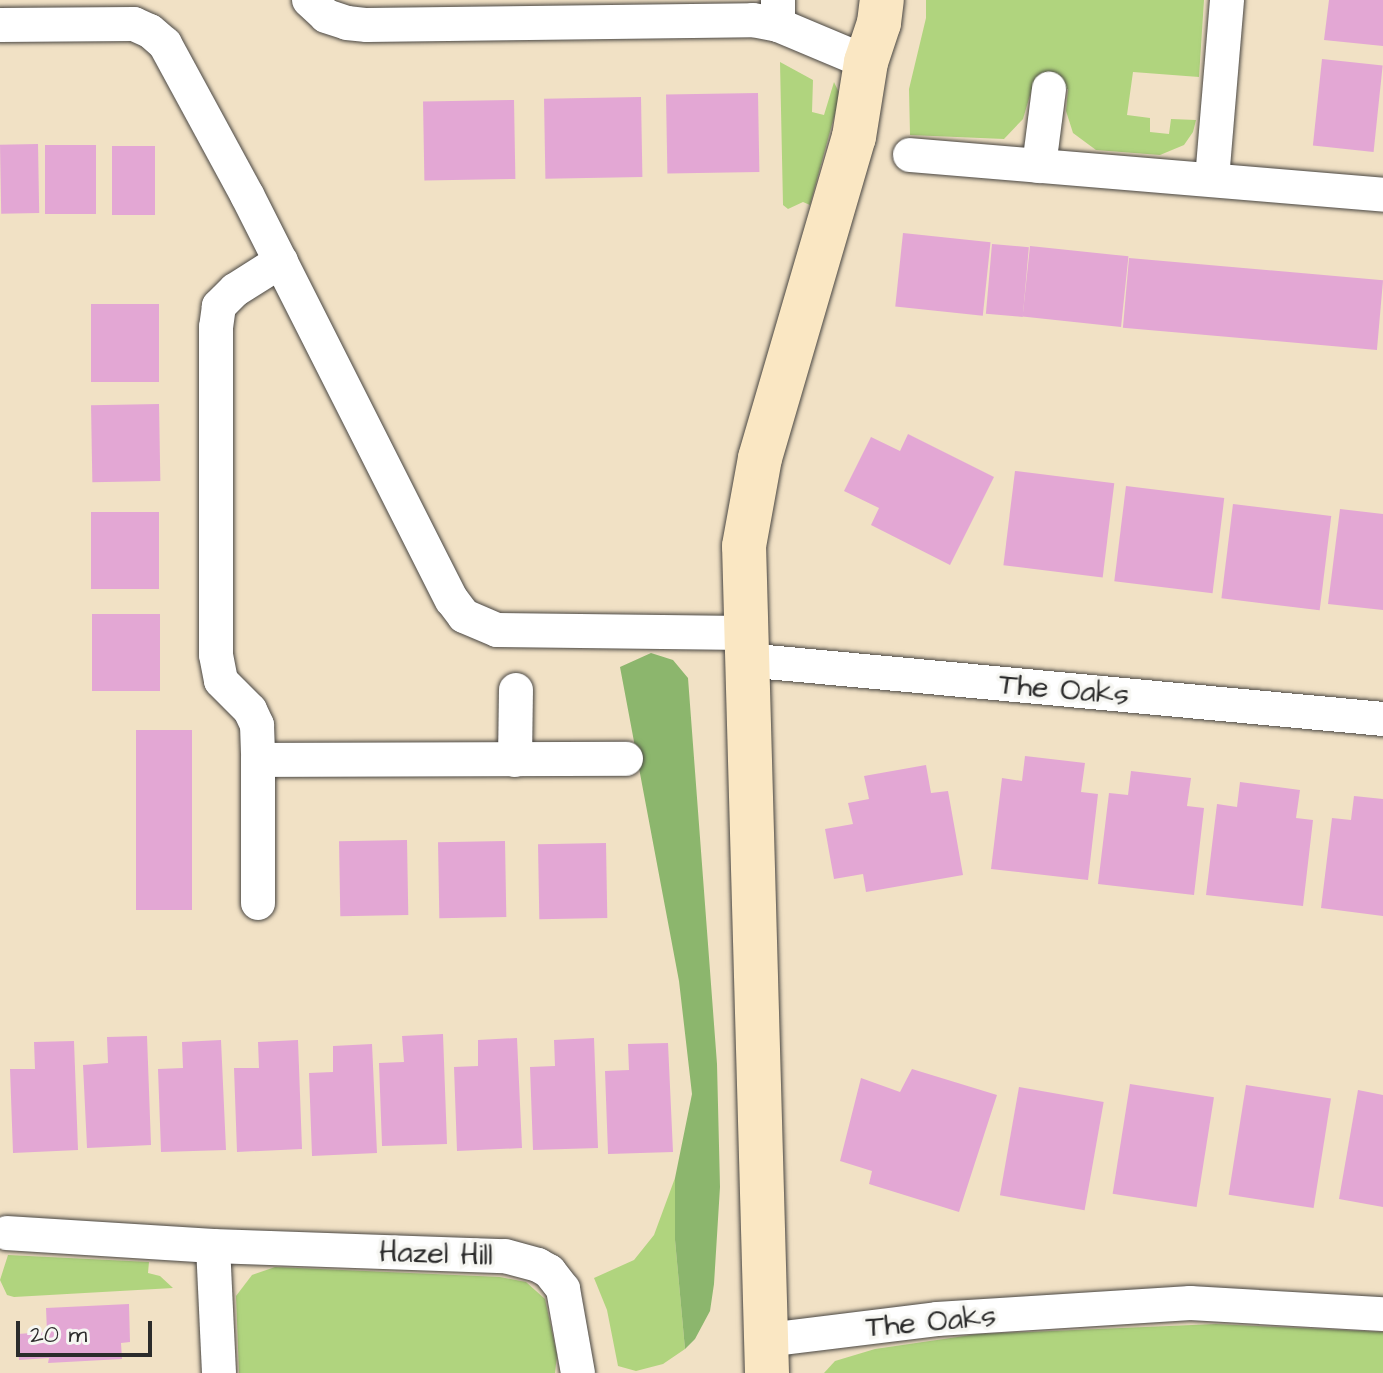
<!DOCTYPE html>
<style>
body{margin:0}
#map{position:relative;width:1383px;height:1373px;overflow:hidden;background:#f1e1c5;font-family:"Architects Daughter",sans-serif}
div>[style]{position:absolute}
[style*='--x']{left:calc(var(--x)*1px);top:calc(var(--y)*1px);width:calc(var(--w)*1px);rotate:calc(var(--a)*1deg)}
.green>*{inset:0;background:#b0d47e}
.forest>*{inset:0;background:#8cb66d}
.building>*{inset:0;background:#e3a7d4;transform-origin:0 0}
.roads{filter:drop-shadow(0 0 2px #494642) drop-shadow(0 0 2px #494642)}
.street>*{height:34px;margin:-17px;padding:0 17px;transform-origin:17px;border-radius:17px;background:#fff}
.secondary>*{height:44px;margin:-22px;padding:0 22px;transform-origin:22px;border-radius:22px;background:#fae7c3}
span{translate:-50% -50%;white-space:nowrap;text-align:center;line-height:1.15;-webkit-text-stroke:7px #f6f6f2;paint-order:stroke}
.street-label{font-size:30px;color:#2b2b2b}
.scale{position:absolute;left:16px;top:1321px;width:136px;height:36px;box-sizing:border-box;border:4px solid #2b2b2b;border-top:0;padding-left:10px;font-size:24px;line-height:28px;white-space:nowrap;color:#2b2b2b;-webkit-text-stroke:6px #f6f6f2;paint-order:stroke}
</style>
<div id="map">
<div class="green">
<div style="clip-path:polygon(926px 0,1204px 0,1199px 77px,1133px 72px,1127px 115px,1150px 118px,1150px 132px,1169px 134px,1171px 119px,1196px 120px,1193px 132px,1184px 145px,1160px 155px,1096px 150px,1073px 133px,1066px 111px,1068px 89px,1033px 85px,1023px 119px,1004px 139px,910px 135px,909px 89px,926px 18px)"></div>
<div style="clip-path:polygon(780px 62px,813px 80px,812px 112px,824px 115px,834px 82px,840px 95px,810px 205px,803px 202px,788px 209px,783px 205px)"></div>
<div style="clip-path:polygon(675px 1178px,675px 1240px,685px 1349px,663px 1364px,636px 1371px,618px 1366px,607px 1310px,594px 1278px,634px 1260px,654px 1235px)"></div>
<div style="clip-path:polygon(8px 1255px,149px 1262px,148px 1273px,160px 1276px,173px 1288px,14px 1297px,7px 1295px,0 1280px)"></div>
<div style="clip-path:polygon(275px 1267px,500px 1277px,526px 1282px,545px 1299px,557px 1355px,555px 1373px,239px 1373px,236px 1296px,252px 1275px)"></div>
<div style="clip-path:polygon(1216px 1324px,1383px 1332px,1383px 1373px,824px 1373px,835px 1361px,875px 1349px,978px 1334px)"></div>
</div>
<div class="forest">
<div style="clip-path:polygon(651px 653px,673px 660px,688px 678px,717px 1064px,720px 1187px,714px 1284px,710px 1311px,695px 1339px,685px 1349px,675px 1240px,675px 1178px,692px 1094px,679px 981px,620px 667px)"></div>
</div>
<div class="building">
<div style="clip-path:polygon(1329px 0,1383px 0,1383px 46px,1324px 40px)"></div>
<div style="left:1322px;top:59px;width:61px;height:87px;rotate:6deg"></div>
<div style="left:758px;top:93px;width:79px;height:92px;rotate:89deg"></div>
<div style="left:641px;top:97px;width:80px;height:97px;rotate:89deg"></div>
<div style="left:514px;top:100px;width:79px;height:91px;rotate:89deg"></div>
<div style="left:38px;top:144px;width:69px;height:38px;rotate:89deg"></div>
<div style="left:45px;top:145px;width:51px;height:69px"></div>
<div style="left:112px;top:146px;width:43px;height:69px"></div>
<div style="left:903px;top:233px;width:88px;height:74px;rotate:6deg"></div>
<div style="left:992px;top:244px;width:37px;height:70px;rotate:5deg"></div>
<div style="left:1030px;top:246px;width:99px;height:71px;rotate:6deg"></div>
<div style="left:1129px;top:258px;width:255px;height:70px;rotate:5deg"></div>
<div style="left:91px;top:304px;width:68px;height:78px"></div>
<div style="left:159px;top:404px;width:77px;height:68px;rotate:89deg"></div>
<div style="clip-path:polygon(908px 434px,994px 477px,950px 565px,871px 525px,879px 508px,844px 491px,871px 437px,900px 451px)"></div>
<div style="left:1015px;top:471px;width:100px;height:95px;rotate:7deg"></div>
<div style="left:1126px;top:486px;width:99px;height:96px;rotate:7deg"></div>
<div style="left:1233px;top:504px;width:99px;height:95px;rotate:7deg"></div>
<div style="clip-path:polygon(1340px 509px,1383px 514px,1383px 610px,1328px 604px)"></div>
<div style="left:91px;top:512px;width:68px;height:77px"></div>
<div style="left:92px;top:614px;width:68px;height:77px"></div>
<div style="left:136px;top:730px;width:56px;height:180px"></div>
<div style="clip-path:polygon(1025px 756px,1085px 763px,1081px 792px,1098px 794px,1088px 880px,991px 869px,1002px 778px,1022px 781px)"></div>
<div style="clip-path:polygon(926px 765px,931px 793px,948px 791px,963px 875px,866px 892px,863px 874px,834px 879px,825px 829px,853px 824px,848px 803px,869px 799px,864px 776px)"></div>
<div style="clip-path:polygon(1131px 771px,1191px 778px,1187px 806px,1204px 808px,1194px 895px,1098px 884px,1109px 793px,1128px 795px)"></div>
<div style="clip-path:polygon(1240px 782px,1300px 790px,1296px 818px,1313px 820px,1303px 906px,1206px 895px,1217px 804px,1237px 807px)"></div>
<div style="clip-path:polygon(1354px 796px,1383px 799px,1383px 916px,1321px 908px,1332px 818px,1351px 820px)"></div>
<div style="left:407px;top:840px;width:75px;height:68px;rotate:89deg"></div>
<div style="left:505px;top:841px;width:76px;height:67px;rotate:89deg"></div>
<div style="left:606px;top:843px;width:75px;height:68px;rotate:89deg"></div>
<div style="clip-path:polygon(443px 1034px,447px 1144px,382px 1146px,379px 1063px,404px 1062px,402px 1036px)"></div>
<div style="clip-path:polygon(147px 1036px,151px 1145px,87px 1148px,83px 1065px,108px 1063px,107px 1037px)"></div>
<div style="clip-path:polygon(517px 1038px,522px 1148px,457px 1151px,454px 1067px,478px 1066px,478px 1040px)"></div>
<div style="clip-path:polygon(594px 1038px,598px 1148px,533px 1150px,530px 1067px,555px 1066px,554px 1040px)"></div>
<div style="clip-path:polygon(221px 1040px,226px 1150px,161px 1152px,158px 1069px,183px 1068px,182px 1042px)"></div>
<div style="clip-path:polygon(298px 1040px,302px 1149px,237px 1152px,234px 1068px,259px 1068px,258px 1042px)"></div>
<div style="clip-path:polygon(74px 1041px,78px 1150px,13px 1153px,10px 1069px,35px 1069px,34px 1042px)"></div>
<div style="clip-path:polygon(668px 1043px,673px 1152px,608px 1154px,605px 1071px,629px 1070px,628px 1044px)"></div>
<div style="clip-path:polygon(372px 1044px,377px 1153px,312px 1156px,309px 1073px,333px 1072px,333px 1046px)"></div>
<div style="clip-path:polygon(912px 1069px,997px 1095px,959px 1212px,869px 1184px,872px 1171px,840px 1161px,861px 1078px,900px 1092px)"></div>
<div style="left:1130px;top:1084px;width:85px;height:111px;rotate:9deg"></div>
<div style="left:1246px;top:1085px;width:86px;height:111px;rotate:9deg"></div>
<div style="left:1019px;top:1087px;width:86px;height:110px;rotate:10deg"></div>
<div style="clip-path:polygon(1358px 1090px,1383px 1095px,1383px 1207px,1339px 1199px)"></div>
<div style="clip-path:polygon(129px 1304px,130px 1342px,121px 1343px,122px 1359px,48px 1363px,49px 1358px,19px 1360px,17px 1334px,47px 1332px,46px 1308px)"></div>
</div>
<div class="roads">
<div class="street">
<div style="--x:309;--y:0;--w:23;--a:43"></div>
<div style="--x:326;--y:16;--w:22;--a:18"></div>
<div style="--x:347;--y:23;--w:20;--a:6"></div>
<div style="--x:367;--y:25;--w:386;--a:-0.7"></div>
<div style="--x:753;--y:20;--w:25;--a:11"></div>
<div style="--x:778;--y:0;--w:25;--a:90"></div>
<div style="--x:778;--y:25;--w:95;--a:22.8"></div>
<div style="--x:0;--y:25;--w:134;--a:-0.4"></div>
<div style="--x:134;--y:24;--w:17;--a:24"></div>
<div style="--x:150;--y:31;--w:20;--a:41"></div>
<div style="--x:165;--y:44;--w:172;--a:61.5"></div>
<div style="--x:247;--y:195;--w:454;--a:63.2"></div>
<div style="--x:452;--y:600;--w:20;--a:53"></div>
<div style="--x:464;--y:616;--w:36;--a:23"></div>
<div style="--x:497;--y:630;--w:248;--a:0.7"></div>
<div style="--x:910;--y:155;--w:475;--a:4.8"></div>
<div style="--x:1039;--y:166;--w:78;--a:-82.6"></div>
<div style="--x:1212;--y:179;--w:180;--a:-85.2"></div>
<div style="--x:281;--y:261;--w:54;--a:147.8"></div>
<div style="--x:235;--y:290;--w:23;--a:135"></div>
<div style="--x:219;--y:306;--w:21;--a:98"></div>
<div style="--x:216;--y:327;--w:328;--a:90"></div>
<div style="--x:216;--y:655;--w:26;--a:79"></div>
<div style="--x:221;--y:681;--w:41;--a:45"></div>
<div style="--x:250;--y:710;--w:17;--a:65"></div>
<div style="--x:257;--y:725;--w:35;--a:88"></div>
<div style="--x:258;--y:760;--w:368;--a:-0.2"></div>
<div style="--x:745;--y:660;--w:641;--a:5.28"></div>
<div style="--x:258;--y:760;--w:143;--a:90"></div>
<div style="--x:515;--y:760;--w:70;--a:-89.2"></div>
<div style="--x:7;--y:1233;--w:206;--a:3.6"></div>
<div style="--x:767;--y:1340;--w:171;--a:-7"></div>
<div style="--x:937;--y:1319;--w:254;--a:-3.6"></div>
<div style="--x:1190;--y:1303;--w:193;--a:3.3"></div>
<div style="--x:219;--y:1373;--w:127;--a:-92.7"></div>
<div style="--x:213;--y:1246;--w:292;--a:2"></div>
<div style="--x:505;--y:1256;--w:34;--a:15"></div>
<div style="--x:538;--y:1265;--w:13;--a:29"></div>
<div style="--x:549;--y:1271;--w:23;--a:52"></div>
<div style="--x:563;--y:1289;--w:85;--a:79.9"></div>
</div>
<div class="secondary">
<div style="--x:767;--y:1373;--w:827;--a:-91.59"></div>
<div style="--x:744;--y:546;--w:89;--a:-79.7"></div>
<div style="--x:760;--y:458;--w:334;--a:-73.7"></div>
<div style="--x:854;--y:137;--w:76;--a:-80.9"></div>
<div style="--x:866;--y:62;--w:41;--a:-71.6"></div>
<div style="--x:879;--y:23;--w:23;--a:-83"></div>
</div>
</div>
<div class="street-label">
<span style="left:1064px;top:690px;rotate:5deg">The Oaks</span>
<span style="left:436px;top:1254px;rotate:2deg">Hazel Hill</span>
<span style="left:931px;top:1322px;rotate:-5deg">The Oaks</span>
</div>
<div class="scale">20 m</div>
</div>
